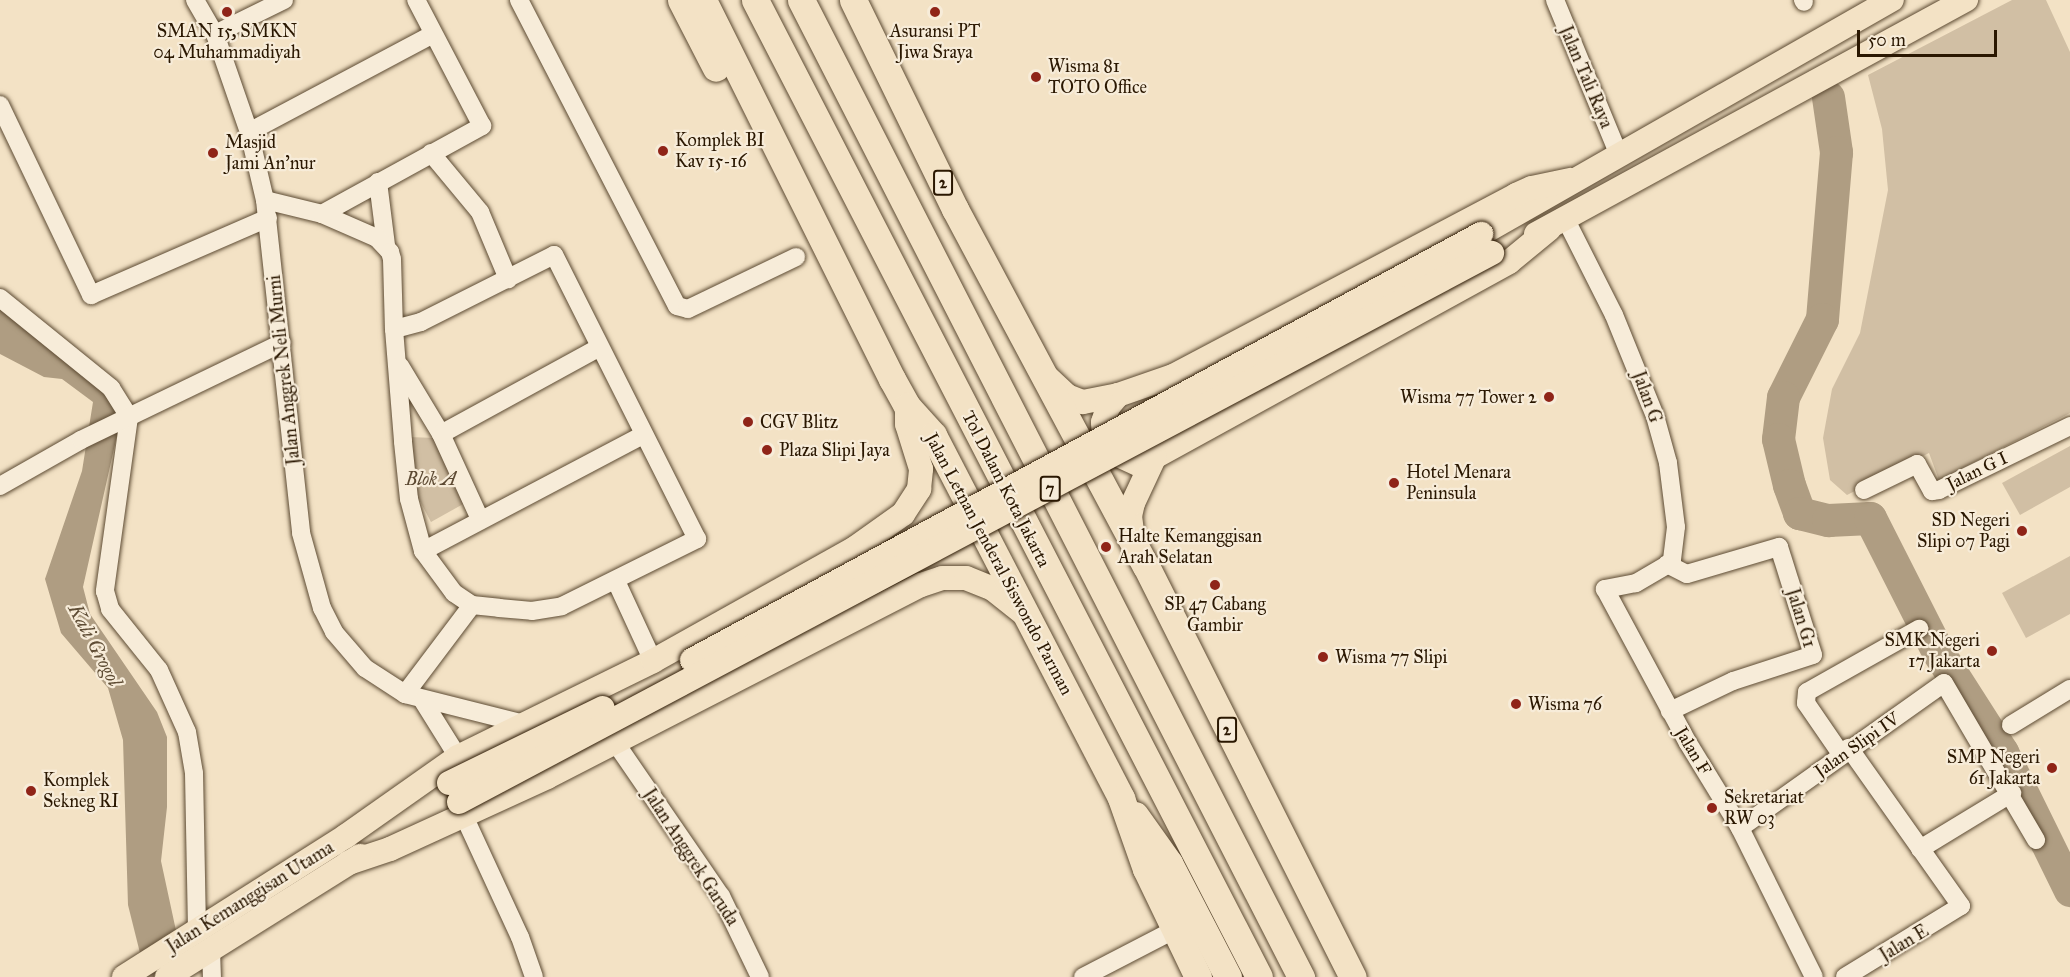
<!DOCTYPE html>
<style>
body{margin:0}
#map{position:relative;width:2070px;height:977px;overflow:hidden;background:#f3e2c5;font-family:"IM FELL Great Primer",serif}
div>[style]{position:absolute}
[style*='--x']{left:calc(var(--x)*1px);top:calc(var(--y)*1px);width:calc(var(--w)*1px);rotate:calc(var(--a)*1deg)}
.green>*{inset:0;background:#d1bfa4}
.water>*{inset:0;background:#af9d82}
.river>*{height:33px;margin:-16.5px;padding:0 16.5px;transform-origin:16.5px;border-radius:16.5px;background:#af9d82}
.roads{filter:drop-shadow(0 0 2px #5c4a32) drop-shadow(0 0 2px #5c4a32)}
.minor>*{height:18px;margin:-9px;padding:0 9px;transform-origin:9px;border-radius:9px;background:#f7ecd9}
.major>*{height:24px;margin:-12px;padding:0 12px;transform-origin:12px;border-radius:12px;background:#f3e2c5}
.highway>*{height:27px;margin:-13.5px;padding:0 13.5px;transform-origin:13.5px;border-radius:13.5px;background:#f3e2c5}
.bridges{filter:drop-shadow(0 0 2px #2a1701) drop-shadow(0 0 2px #2a1701)}
.major-bridge>*{height:24px;margin:-12px;padding:0 12px;transform-origin:12px;border-radius:12px;background:#f3e2c5}
.dots>*{width:16px;height:16px;translate:-50% -50%;box-sizing:border-box;border:3px solid #f7ecd9;border-radius:50%}
span{translate:-50% -50%;white-space:nowrap;text-align:center;line-height:1.15;-webkit-text-stroke:4.5px #f7ecd9;paint-order:stroke}
.shield-label span{padding:2px 4px;background:#f7ecd9;border:2px solid;border-radius:4px;-webkit-text-stroke-width:0}
.shield-label{font-size:16px;color:#2a1701;font-weight:700}
.poi-label{font-size:18px;color:#2a1701}
.left{translate:0 -50%;text-align:left}
.right{translate:-100% -50%;text-align:right}
.street-label{font-size:18px;color:#2a1701}
.park-label{font-size:18px;color:#5c4932;font-style:italic}
.water-label{font-size:20px;color:#5f4d35;font-style:italic}
.scale{position:absolute;left:1857px;top:30px;width:140px;height:27px;box-sizing:border-box;border:3px solid #2a1701;border-top:0;padding-left:8px;font-size:18px;line-height:21px;white-space:nowrap;color:#2a1701;-webkit-text-stroke:4px #f7ecd9;paint-order:stroke}
</style>
<div id="map">
<div class="green">
<div style="clip-path:polygon(2012px 0,2046px 0,2070px 52px,2070px 413px,1939px 480px,1929px 453px,1847px 495px,1830px 480px,1823px 438px,1832px 389px,1860px 333px,1888px 190px,1882px 129px,1868px 75px)"></div>
<div style="clip-path:polygon(408px 437px,436px 438px,465px 503px,431px 522px,411px 484px)"></div>
<div style="clip-path:polygon(2070px 446px,2070px 487px,2020px 515px,2002px 483px)"></div>
<div style="clip-path:polygon(2070px 556px,2070px 614px,2026px 638px,2002px 593px)"></div>
</div>
<div class="water">
<div style="clip-path:polygon(0 309px,116px 401px,118px 431px,83px 587px,90px 614px,157px 712px,167px 737px,167px 807px,161px 861px,186px 977px,146px 977px,128px 905px,123px 740px,108px 688px,61px 633px,45px 579px,82px 471px,93px 402px,62px 379px,44px 377px,0 354px)"></div>
</div>
<div class="river">
<div style="--x:1828;--y:97;--w:56;--a:81.7"></div>
<div style="--x:1836;--y:152;--w:168;--a:94.8"></div>
<div style="--x:1822;--y:319;--w:87;--a:116.6"></div>
<div style="--x:1783;--y:397;--w:42;--a:96.8"></div>
<div style="--x:1778;--y:439;--w:47;--a:76.6"></div>
<div style="--x:1789;--y:485;--w:30;--a:70"></div>
<div style="--x:1799;--y:513;--w:30;--a:14"></div>
<div style="--x:1828;--y:520;--w:42;--a:-2.7"></div>
<div style="--x:1870;--y:518;--w:150;--a:63.1"></div>
<div style="--x:1938;--y:652;--w:119;--a:57.4"></div>
<div style="--x:2002;--y:752;--w:154;--a:63.8"></div>
</div>
<div class="roads">
<div class="minor">
<div style="--x:195;--y:0;--w:39;--a:60"></div>
<div style="--x:215;--y:34;--w:104;--a:70.9"></div>
<div style="--x:249;--y:132;--w:70;--a:76.8"></div>
<div style="--x:265;--y:200;--w:335;--a:83.8"></div>
<div style="--x:301;--y:533;--w:78;--a:74.4"></div>
<div style="--x:322;--y:608;--w:27;--a:63"></div>
<div style="--x:334;--y:632;--w:48;--a:49.3"></div>
<div style="--x:365;--y:668;--w:48;--a:33"></div>
<div style="--x:405;--y:694;--w:127;--a:14.1"></div>
<div style="--x:519;--y:0;--w:344;--a:62.7"></div>
<div style="--x:677;--y:306;--w:11;--a:15"></div>
<div style="--x:688;--y:309;--w:120;--a:-25.7"></div>
<div style="--x:1555;--y:0;--w:165;--a:67.6"></div>
<div style="--x:1803;--y:0;--w:2;--a:63"></div>
<div style="--x:215;--y:34;--w:77;--a:-26.2"></div>
<div style="--x:0;--y:105;--w:211;--a:64.4"></div>
<div style="--x:91;--y:295;--w:193;--a:-23.5"></div>
<div style="--x:249;--y:132;--w:208;--a:-28"></div>
<div style="--x:431;--y:153;--w:77;--a:50.3"></div>
<div style="--x:480;--y:212;--w:73;--a:67.3"></div>
<div style="--x:378;--y:182;--w:64;--a:82.8"></div>
<div style="--x:265;--y:200;--w:59;--a:13.8"></div>
<div style="--x:322;--y:214;--w:60;--a:23.6"></div>
<div style="--x:377;--y:238;--w:19;--a:47"></div>
<div style="--x:390;--y:252;--w:7;--a:74"></div>
<div style="--x:392;--y:259;--w:70;--a:88.4"></div>
<div style="--x:394;--y:329;--w:113;--a:85.4"></div>
<div style="--x:403;--y:442;--w:57;--a:84"></div>
<div style="--x:409;--y:499;--w:54;--a:74.9"></div>
<div style="--x:423;--y:551;--w:52;--a:53.6"></div>
<div style="--x:454;--y:593;--w:22;--a:34"></div>
<div style="--x:472;--y:605;--w:27;--a:6"></div>
<div style="--x:499;--y:608;--w:33;--a:5"></div>
<div style="--x:532;--y:611;--w:30;--a:-9"></div>
<div style="--x:562;--y:606;--w:151;--a:-26.4"></div>
<div style="--x:697;--y:539;--w:318;--a:-116.7"></div>
<div style="--x:554;--y:255;--w:149;--a:153.3"></div>
<div style="--x:421;--y:322;--w:28;--a:165"></div>
<div style="--x:322;--y:214;--w:183;--a:-28.8"></div>
<div style="--x:482;--y:126;--w:142;--a:-117.6"></div>
<div style="--x:1566;--y:220;--w:106;--a:63.2"></div>
<div style="--x:1614;--y:315;--w:109;--a:67.9"></div>
<div style="--x:1655;--y:416;--w:49;--a:74.5"></div>
<div style="--x:1668;--y:463;--w:64;--a:82.9"></div>
<div style="--x:1676;--y:527;--w:35;--a:97"></div>
<div style="--x:1672;--y:562;--w:42;--a:149.7"></div>
<div style="--x:1636;--y:583;--w:32;--a:169"></div>
<div style="--x:1605;--y:589;--w:175;--a:61.7"></div>
<div style="--x:1688;--y:743;--w:100;--a:58.5"></div>
<div style="--x:1740;--y:828;--w:166;--a:63.6"></div>
<div style="--x:0;--y:298;--w:143;--a:39"></div>
<div style="--x:111;--y:388;--w:34;--a:58"></div>
<div style="--x:129;--y:417;--w:176;--a:97.9"></div>
<div style="--x:105;--y:591;--w:19;--a:74"></div>
<div style="--x:110;--y:609;--w:78;--a:51.2"></div>
<div style="--x:159;--y:670;--w:68;--a:65.7"></div>
<div style="--x:187;--y:732;--w:42;--a:80.3"></div>
<div style="--x:194;--y:773;--w:155;--a:88.9"></div>
<div style="--x:400;--y:366;--w:79;--a:58.9"></div>
<div style="--x:441;--y:434;--w:94;--a:65.4"></div>
<div style="--x:441;--y:434;--w:181;--a:-28.7"></div>
<div style="--x:0;--y:486;--w:93;--a:-29.6"></div>
<div style="--x:81;--y:440;--w:223;--a:-25.8"></div>
<div style="--x:1864;--y:490;--w:59;--a:-26.1"></div>
<div style="--x:1917;--y:464;--w:31;--a:61"></div>
<div style="--x:1932;--y:491;--w:7;--a:-8"></div>
<div style="--x:1939;--y:490;--w:146;--a:-26"></div>
<div style="--x:423;--y:551;--w:249;--a:-27.8"></div>
<div style="--x:1667;--y:564;--w:22;--a:27"></div>
<div style="--x:1687;--y:574;--w:96;--a:-16.4"></div>
<div style="--x:1779;--y:547;--w:113;--a:72.5"></div>
<div style="--x:1813;--y:655;--w:84;--a:162"></div>
<div style="--x:1733;--y:681;--w:70;--a:154.5"></div>
<div style="--x:616;--y:581;--w:88;--a:65.2"></div>
<div style="--x:405;--y:694;--w:111;--a:-53"></div>
<div style="--x:423;--y:701;--w:66;--a:58"></div>
<div style="--x:2011;--y:725;--w:69;--a:-31.4"></div>
<div style="--x:615;--y:742;--w:187;--a:55.5"></div>
<div style="--x:721;--y:896;--w:90;--a:64.3"></div>
<div style="--x:1841;--y:754;--w:62;--a:-124.5"></div>
<div style="--x:1806;--y:703;--w:11;--a:-85"></div>
<div style="--x:1807;--y:692;--w:129;--a:-29.4"></div>
<div style="--x:464;--y:816;--w:133;--a:65.2"></div>
<div style="--x:520;--y:937;--w:42;--a:70.7"></div>
<div style="--x:1740;--y:828;--w:250;--a:-35.4"></div>
<div style="--x:1944;--y:683;--w:182;--a:59.6"></div>
<div style="--x:1920;--y:849;--w:108;--a:-31.3"></div>
<div style="--x:211;--y:950;--w:27;--a:88"></div>
<div style="--x:1083;--y:977;--w:102;--a:-27.3"></div>
<div style="--x:1845;--y:977;--w:136;--a:-31.5"></div>
<div style="--x:1961;--y:906;--w:194;--a:-125.3"></div>
</div>
<div class="major">
<div style="--x:1481;--y:234;--w:473;--a:-29.7"></div>
<div style="--x:1536;--y:234;--w:490;--a:-28.6"></div>
<div style="--x:1048;--y:378;--w:26;--a:43"></div>
<div style="--x:1067;--y:396;--w:17;--a:21"></div>
<div style="--x:1083;--y:402;--w:36;--a:-11"></div>
<div style="--x:1118;--y:395;--w:58;--a:-19.1"></div>
<div style="--x:1173;--y:376;--w:388;--a:-27.8"></div>
<div style="--x:1516;--y:195;--w:17;--a:-24"></div>
<div style="--x:1532;--y:188;--w:39;--a:-12"></div>
<div style="--x:1118;--y:395;--w:16;--a:130"></div>
<div style="--x:1108;--y:407;--w:16;--a:108"></div>
<div style="--x:1103;--y:422;--w:16;--a:86"></div>
<div style="--x:1104;--y:438;--w:16;--a:60"></div>
<div style="--x:1112;--y:452;--w:31;--a:25"></div>
<div style="--x:1140;--y:465;--w:421;--a:-28.8"></div>
<div style="--x:1509;--y:262;--w:52;--a:-39.5"></div>
<div style="--x:1133;--y:540;--w:24;--a:-97"></div>
<div style="--x:1130;--y:516;--w:13;--a:-77"></div>
<div style="--x:1133;--y:503;--w:50;--a:-65"></div>
<div style="--x:348;--y:863;--w:44;--a:-18.4"></div>
<div style="--x:390;--y:849;--w:173;--a:-24.6"></div>
<div style="--x:547;--y:777;--w:420;--a:-27.2"></div>
<div style="--x:921;--y:585;--w:22;--a:-18"></div>
<div style="--x:942;--y:578;--w:24;--a:0"></div>
<div style="--x:966;--y:578;--w:29;--a:22"></div>
<div style="--x:993;--y:589;--w:43;--a:38.5"></div>
<div style="--x:124;--y:977;--w:263;--a:-32.4"></div>
<div style="--x:346;--y:836;--w:137;--a:-35.2"></div>
<div style="--x:458;--y:757;--w:217;--a:-26.2"></div>
<div style="--x:653;--y:661;--w:231;--a:-29.2"></div>
<div style="--x:855;--y:548;--w:59;--a:-35.3"></div>
<div style="--x:903;--y:514;--w:30;--a:-57"></div>
<div style="--x:919;--y:489;--w:20;--a:-84"></div>
<div style="--x:921;--y:469;--w:47;--a:-107.3"></div>
<div style="--x:907;--y:424;--w:18;--a:-90"></div>
<div style="--x:167;--y:977;--w:228;--a:-32.1"></div>
</div>
<div class="highway">
<div style="--x:681;--y:0;--w:76;--a:62.8"></div>
<div style="--x:703;--y:0;--w:424;--a:63.5"></div>
<div style="--x:892;--y:379;--w:31;--a:61"></div>
<div style="--x:907;--y:406;--w:39;--a:48"></div>
<div style="--x:933;--y:435;--w:409;--a:62.6"></div>
<div style="--x:1121;--y:798;--w:75;--a:70.6"></div>
<div style="--x:1146;--y:869;--w:120;--a:64.3"></div>
<div style="--x:755;--y:0;--w:1099;--a:62.71"></div>
<div style="--x:801;--y:0;--w:1098;--a:62.9"></div>
<div style="--x:853;--y:0;--w:233;--a:64"></div>
<div style="--x:955;--y:209;--w:405;--a:61.9"></div>
<div style="--x:1146;--y:566;--w:460;--a:63.3"></div>
<div style="--x:1135;--y:815;--w:59;--a:54.7"></div>
<div style="--x:1169;--y:863;--w:128;--a:62.6"></div>
</div>
</div>
<div class="bridges">
<div class="major-bridge">
<div style="--x:692;--y:660;--w:897;--a:-28.37"></div>
<div style="--x:449;--y:783;--w:171;--a:-26"></div>
<div style="--x:459;--y:802;--w:1170;--a:-27.99"></div>
</div>
</div>
<div class="dots">
<div style="left:227px;top:12px;background:#8f2418"></div>
<div style="left:935px;top:12px;background:#8f2418"></div>
<div style="left:1036px;top:77px;background:#8f2418"></div>
<div style="left:663px;top:151px;background:#8f2418"></div>
<div style="left:213px;top:153px;background:#8f2418"></div>
<div style="left:1549px;top:397px;background:#8f2418"></div>
<div style="left:748px;top:422px;background:#8f2418"></div>
<div style="left:767px;top:450px;background:#8f2418"></div>
<div style="left:1394px;top:483px;background:#8f2418"></div>
<div style="left:2022px;top:531px;background:#8f2418"></div>
<div style="left:1106px;top:547px;background:#8f2418"></div>
<div style="left:1215px;top:585px;background:#8f2418"></div>
<div style="left:1992px;top:651px;background:#8f2418"></div>
<div style="left:1323px;top:657px;background:#8f2418"></div>
<div style="left:1516px;top:704px;background:#8f2418"></div>
<div style="left:2052px;top:768px;background:#8f2418"></div>
<div style="left:31px;top:791px;background:#8f2418"></div>
<div style="left:1712px;top:808px;background:#8f2418"></div>
</div>
<div class="shield-label">
<span style="left:943px;top:183px">2</span>
<span style="left:1050px;top:489px">7</span>
<span style="left:1227px;top:730px">2</span>
</div>
<div class="poi-label">
<span style="left:227px;top:42px">SMAN 15, SMKN<br>04 Muhammadiyah</span>
<span style="left:935px;top:42px">Asuransi PT<br>Jiwa Sraya</span>
<span class="left" style="left:1048px;top:77px">Wisma 81<br>TOTO Office</span>
<span class="left" style="left:675px;top:151px">Komplek BI<br>Kav 15-16</span>
<span class="left" style="left:225px;top:153px">Masjid<br>Jami An'nur</span>
<span class="right" style="left:1537px;top:397px">Wisma 77 Tower 2</span>
<span class="left" style="left:760px;top:422px">CGV Blitz</span>
<span class="left" style="left:779px;top:450px">Plaza Slipi Jaya</span>
<span class="left" style="left:1406px;top:483px">Hotel Menara<br>Peninsula</span>
<span class="right" style="left:2010px;top:531px">SD Negeri<br>Slipi 07 Pagi</span>
<span class="left" style="left:1118px;top:547px">Halte Kemanggisan<br>Arah Selatan</span>
<span style="left:1215px;top:615px">SP 47 Cabang<br>Gambir</span>
<span class="right" style="left:1980px;top:651px">SMK Negeri<br>17 Jakarta</span>
<span class="left" style="left:1335px;top:657px">Wisma 77 Slipi</span>
<span class="left" style="left:1528px;top:704px">Wisma 76</span>
<span class="right" style="left:2040px;top:768px">SMP Negeri<br>61 Jakarta</span>
<span class="left" style="left:43px;top:791px">Komplek<br>Sekneg RI</span>
<span class="left" style="left:1724px;top:808px">Sekretariat<br>RW 03</span>
</div>
<div class="street-label">
<span style="left:1586px;top:77px;rotate:67deg">Jalan Tali Raya</span>
<span style="left:284px;top:370px;rotate:-96deg">Jalan Anggrek Neli Murni</span>
<span style="left:1647px;top:397px;rotate:70deg">Jalan G</span>
<span style="left:1977px;top:471px;rotate:-26deg">Jalan G I</span>
<span style="left:1006px;top:489px;rotate:63deg">Tol Dalam Kota Jakarta</span>
<span style="left:999px;top:564px;rotate:62deg">Jalan Letnan Jenderal Siswondo Parman</span>
<span style="left:1801px;top:618px;rotate:73deg">Jalan G1</span>
<span style="left:1857px;top:745px;rotate:-35deg">Jalan Slipi IV</span>
<span style="left:1693px;top:751px;rotate:59deg">Jalan F</span>
<span style="left:691px;top:857px;rotate:57deg">Jalan Anggrek Garuda</span>
<span style="left:250px;top:897px;rotate:-32deg">Jalan Kemanggisan Utama</span>
<span style="left:1904px;top:943px;rotate:-31deg">Jalan E</span>
</div>
<div class="park-label">
<span style="left:431px;top:479px">Blok A</span>
</div>
<div class="water-label">
<span style="left:95px;top:645px;rotate:62deg">Kali Grogol</span>
</div>
<div class="scale">50 m</div>
</div>
